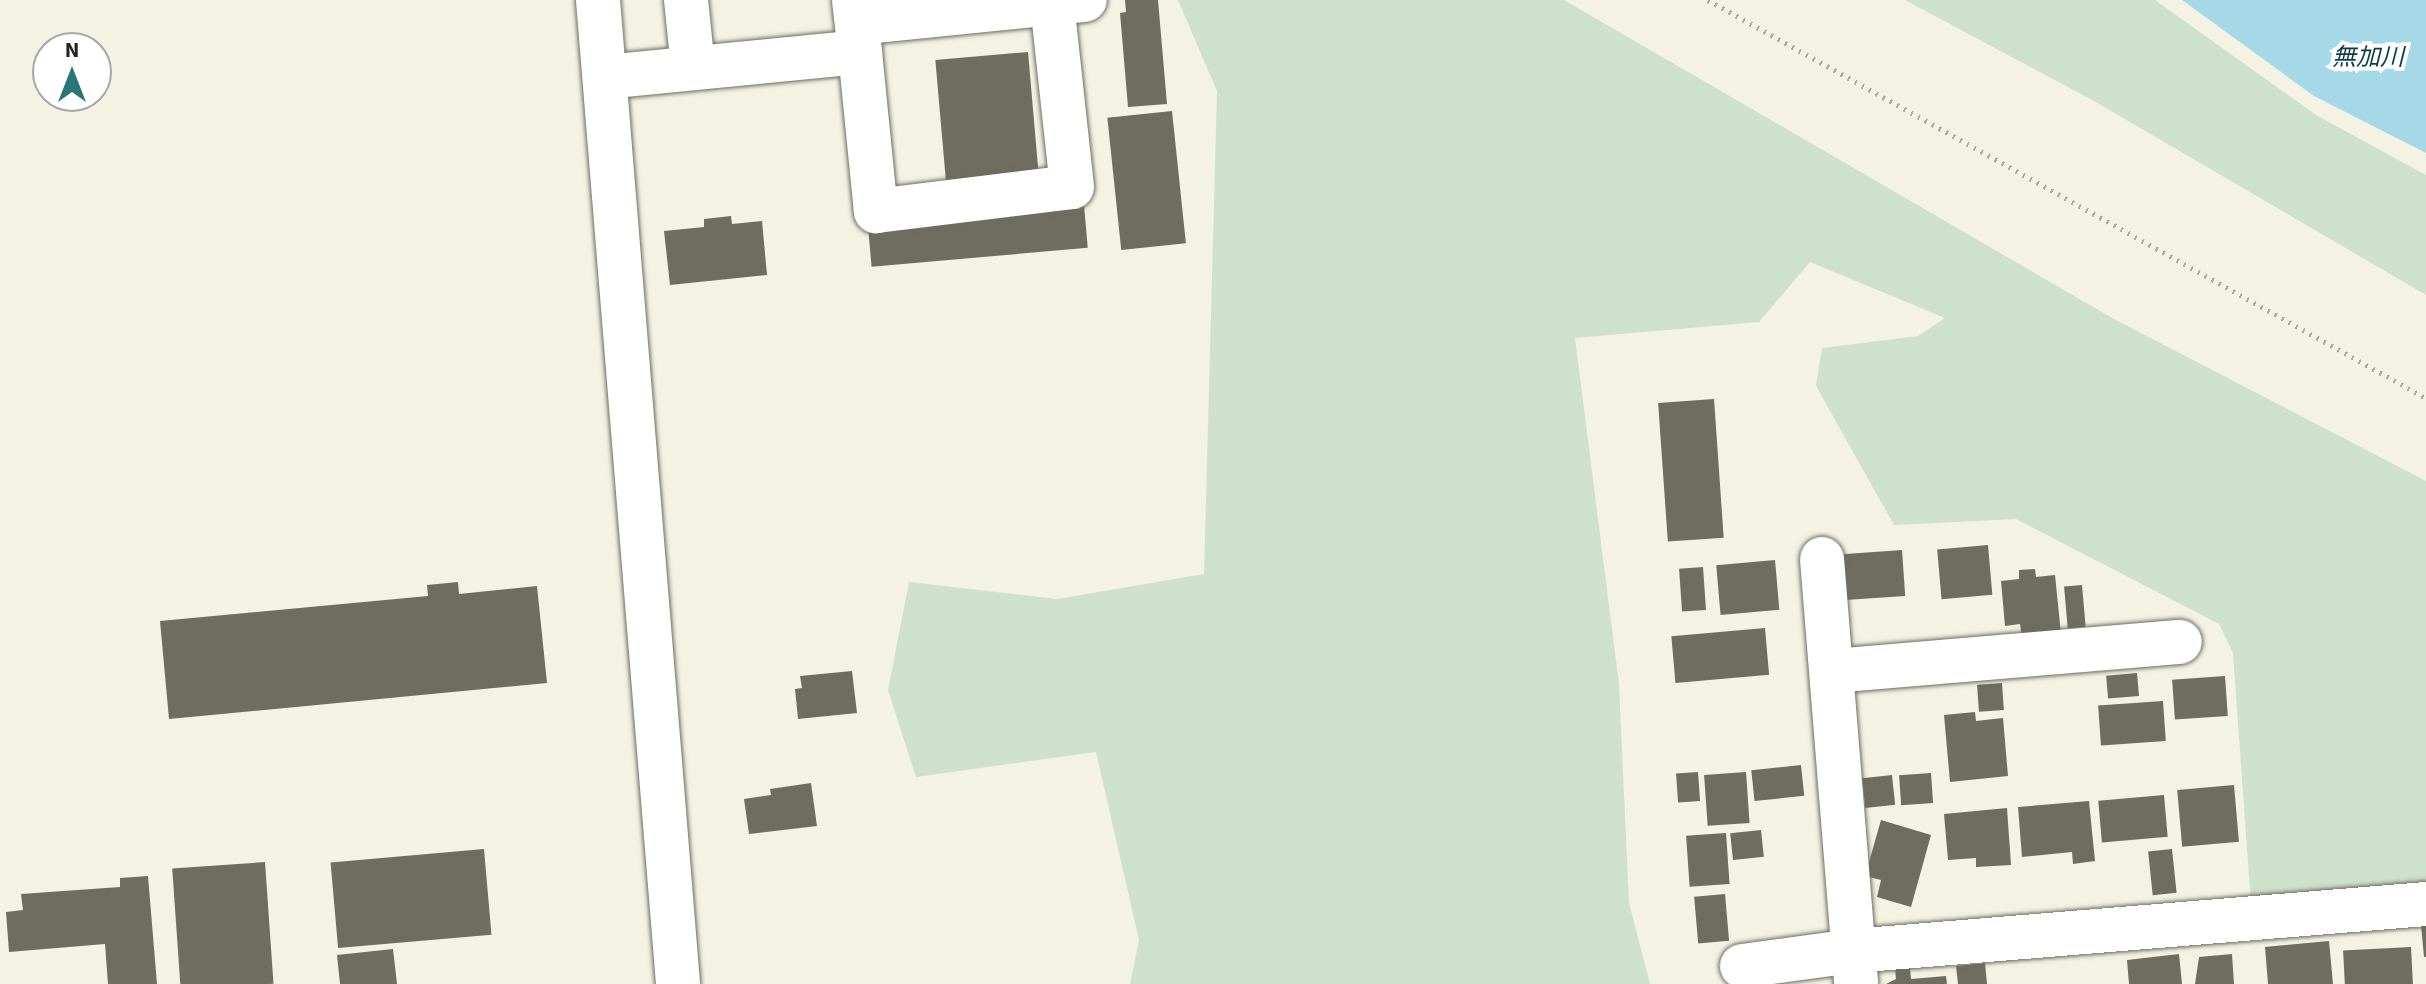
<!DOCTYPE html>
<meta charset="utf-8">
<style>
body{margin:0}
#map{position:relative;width:2426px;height:984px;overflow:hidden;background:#f4f2e3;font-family:"Source Sans 3","Noto Sans JP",sans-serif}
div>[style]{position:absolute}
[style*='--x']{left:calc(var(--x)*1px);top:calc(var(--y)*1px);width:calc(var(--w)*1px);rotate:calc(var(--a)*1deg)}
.green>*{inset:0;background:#cee1cb}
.water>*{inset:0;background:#a5d9e7}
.building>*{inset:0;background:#6f6d60;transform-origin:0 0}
.path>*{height:5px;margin-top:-2.5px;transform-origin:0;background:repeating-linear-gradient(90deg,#acaa9f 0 2px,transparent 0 8px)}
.roads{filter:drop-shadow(0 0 2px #6f6d60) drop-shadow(0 0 2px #6f6d60)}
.minor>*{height:44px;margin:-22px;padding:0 22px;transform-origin:22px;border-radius:22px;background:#fff}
span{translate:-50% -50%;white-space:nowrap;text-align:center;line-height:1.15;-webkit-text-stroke:8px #fff;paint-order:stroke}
.water-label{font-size:24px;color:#0c3c46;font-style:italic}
.north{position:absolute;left:32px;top:32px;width:80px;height:80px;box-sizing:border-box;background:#fff;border:2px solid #a8a7a5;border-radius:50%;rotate:0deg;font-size:22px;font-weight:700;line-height:32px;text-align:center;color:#25241f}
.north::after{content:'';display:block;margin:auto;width:28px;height:36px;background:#2a7578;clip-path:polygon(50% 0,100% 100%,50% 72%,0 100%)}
</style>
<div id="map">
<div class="green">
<div style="clip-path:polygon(1178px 0,1564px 0,2114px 319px,2426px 481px,2426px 904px,2252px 918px,2233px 653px,2219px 624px,2016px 519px,1894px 525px,1816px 386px,1822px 348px,1918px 336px,1945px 318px,1810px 262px,1759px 322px,1575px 338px,1619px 684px,1629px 903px,1650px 984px,1130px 984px,1139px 940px,1096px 752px,916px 777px,888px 690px,909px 582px,1057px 599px,1204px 574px,1217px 91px)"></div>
<div style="clip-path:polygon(1905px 0,2155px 0,2316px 115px,2426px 175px,2426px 295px,2094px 101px)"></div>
</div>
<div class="water">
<div style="clip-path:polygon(2182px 0,2426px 0,2426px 153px,2314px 96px)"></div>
</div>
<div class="building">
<div style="clip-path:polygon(1125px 0,1158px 0,1167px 104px,1128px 107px,1120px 13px,1126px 12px)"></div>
<div style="left:1028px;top:52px;width:121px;height:93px;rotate:85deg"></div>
<div style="left:1172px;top:111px;width:133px;height:65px;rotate:84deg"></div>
<div style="left:1084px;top:205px;width:43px;height:217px;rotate:85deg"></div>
<div style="clip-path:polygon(731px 216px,732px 224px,762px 221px,767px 275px,670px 285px,664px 231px,704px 227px,704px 219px)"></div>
<div style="left:1714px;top:399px;width:139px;height:56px;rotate:86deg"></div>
<div style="left:1988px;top:545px;width:50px;height:51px;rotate:85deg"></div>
<div style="left:1902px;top:550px;width:46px;height:60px;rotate:86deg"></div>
<div style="left:1775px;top:560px;width:50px;height:59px;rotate:85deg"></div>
<div style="left:1703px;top:567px;width:43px;height:24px;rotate:86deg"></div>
<div style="clip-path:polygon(2035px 569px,2036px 577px,2055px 575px,2061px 634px,2022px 638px,2020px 624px,2005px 626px,2001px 581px,2019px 579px,2019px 570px)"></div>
<div style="clip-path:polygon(458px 582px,459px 594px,537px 586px,547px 683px,169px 719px,160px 621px,428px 596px,427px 585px)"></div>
<div style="left:2082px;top:585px;width:42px;height:18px;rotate:85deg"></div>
<div style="left:1765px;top:628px;width:47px;height:94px;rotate:85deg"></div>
<div style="clip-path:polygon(852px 671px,857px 713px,798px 719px,795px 689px,802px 688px,800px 676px)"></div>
<div style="left:2137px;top:673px;width:23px;height:31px;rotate:85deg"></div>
<div style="left:2225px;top:676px;width:40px;height:53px;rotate:86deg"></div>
<div style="left:2002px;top:683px;width:27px;height:25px;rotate:86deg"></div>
<div style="left:2163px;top:701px;width:40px;height:65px;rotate:86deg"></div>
<div style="clip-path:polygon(1975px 712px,1976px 721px,2003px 718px,2008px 776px,1950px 782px,1944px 715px)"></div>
<div style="left:1801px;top:765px;width:31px;height:50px;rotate:84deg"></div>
<div style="left:1698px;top:772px;width:29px;height:22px;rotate:86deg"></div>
<div style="left:1746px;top:772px;width:51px;height:42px;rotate:86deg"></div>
<div style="left:1931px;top:773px;width:30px;height:32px;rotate:86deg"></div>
<div style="left:1892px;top:775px;width:30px;height:30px;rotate:84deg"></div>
<div style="clip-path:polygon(811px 783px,817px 826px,749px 834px,744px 799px,771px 795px,770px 789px)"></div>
<div style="left:2234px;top:785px;width:57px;height:57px;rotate:85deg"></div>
<div style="left:2164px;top:795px;width:42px;height:66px;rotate:85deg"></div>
<div style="clip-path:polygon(2089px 801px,2095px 861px,2073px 864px,2072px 852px,2022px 857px,2018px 807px)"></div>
<div style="clip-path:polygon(2007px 808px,2011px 865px,1976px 867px,1976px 858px,1948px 860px,1944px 814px)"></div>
<div style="clip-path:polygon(1881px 820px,1931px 835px,1911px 907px,1877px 897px,1881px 880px,1865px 876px)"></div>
<div style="left:1761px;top:830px;width:27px;height:31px;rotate:84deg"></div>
<div style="left:1726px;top:833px;width:51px;height:40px;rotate:86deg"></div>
<div style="left:484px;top:849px;width:86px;height:154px;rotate:85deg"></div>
<div style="left:2172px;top:849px;width:44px;height:24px;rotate:84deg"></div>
<div style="left:265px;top:862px;width:122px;height:93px;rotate:86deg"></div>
<div style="clip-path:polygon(148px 876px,157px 984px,108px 984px,105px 944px,9px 952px,6px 912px,23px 910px,21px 894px,120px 887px,120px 878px)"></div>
<div style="left:1725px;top:894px;width:47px;height:31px;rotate:85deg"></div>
<div style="clip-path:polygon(2421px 925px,2426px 925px,2426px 957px,2424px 957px)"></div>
<div style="clip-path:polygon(2329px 941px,2333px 984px,2268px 984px,2265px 947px)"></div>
<div style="left:2411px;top:947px;width:37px;height:68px;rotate:87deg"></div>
<div style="clip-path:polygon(393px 949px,397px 984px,340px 984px,337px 955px)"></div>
<div style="clip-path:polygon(2179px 954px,2182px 984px,2129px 984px,2127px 960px)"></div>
<div style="clip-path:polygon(2232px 954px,2234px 984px,2195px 984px,2199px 957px)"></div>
<div style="clip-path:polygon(1985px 963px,1987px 984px,1958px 984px,1956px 966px)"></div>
<div style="clip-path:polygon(1910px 968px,1911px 979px,1946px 976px,1947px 984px,1886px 984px,1896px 979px,1895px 969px)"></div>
</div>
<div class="path">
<div style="--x:1708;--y:0;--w:821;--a:29"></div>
</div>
<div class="roads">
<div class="minor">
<div style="--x:598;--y:0;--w:987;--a:85.35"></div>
<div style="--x:686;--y:0;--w:68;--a:84.1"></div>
<div style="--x:857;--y:23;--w:229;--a:-5.8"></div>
<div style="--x:860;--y:52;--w:160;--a:84.3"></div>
<div style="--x:876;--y:211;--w:197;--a:-7"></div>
<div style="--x:1072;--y:187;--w:185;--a:-96.2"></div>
<div style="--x:605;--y:77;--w:256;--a:-5.6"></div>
<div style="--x:860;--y:52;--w:52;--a:-96.6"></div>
<div style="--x:1822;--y:559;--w:426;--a:85.4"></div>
<div style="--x:1832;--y:671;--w:349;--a:-4.8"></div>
<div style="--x:1742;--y:966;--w:112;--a:-7.7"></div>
<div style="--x:1853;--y:951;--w:575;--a:-4.69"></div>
</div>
</div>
<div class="water-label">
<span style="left:2368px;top:58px">無加川</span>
</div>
<div class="north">N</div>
</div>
